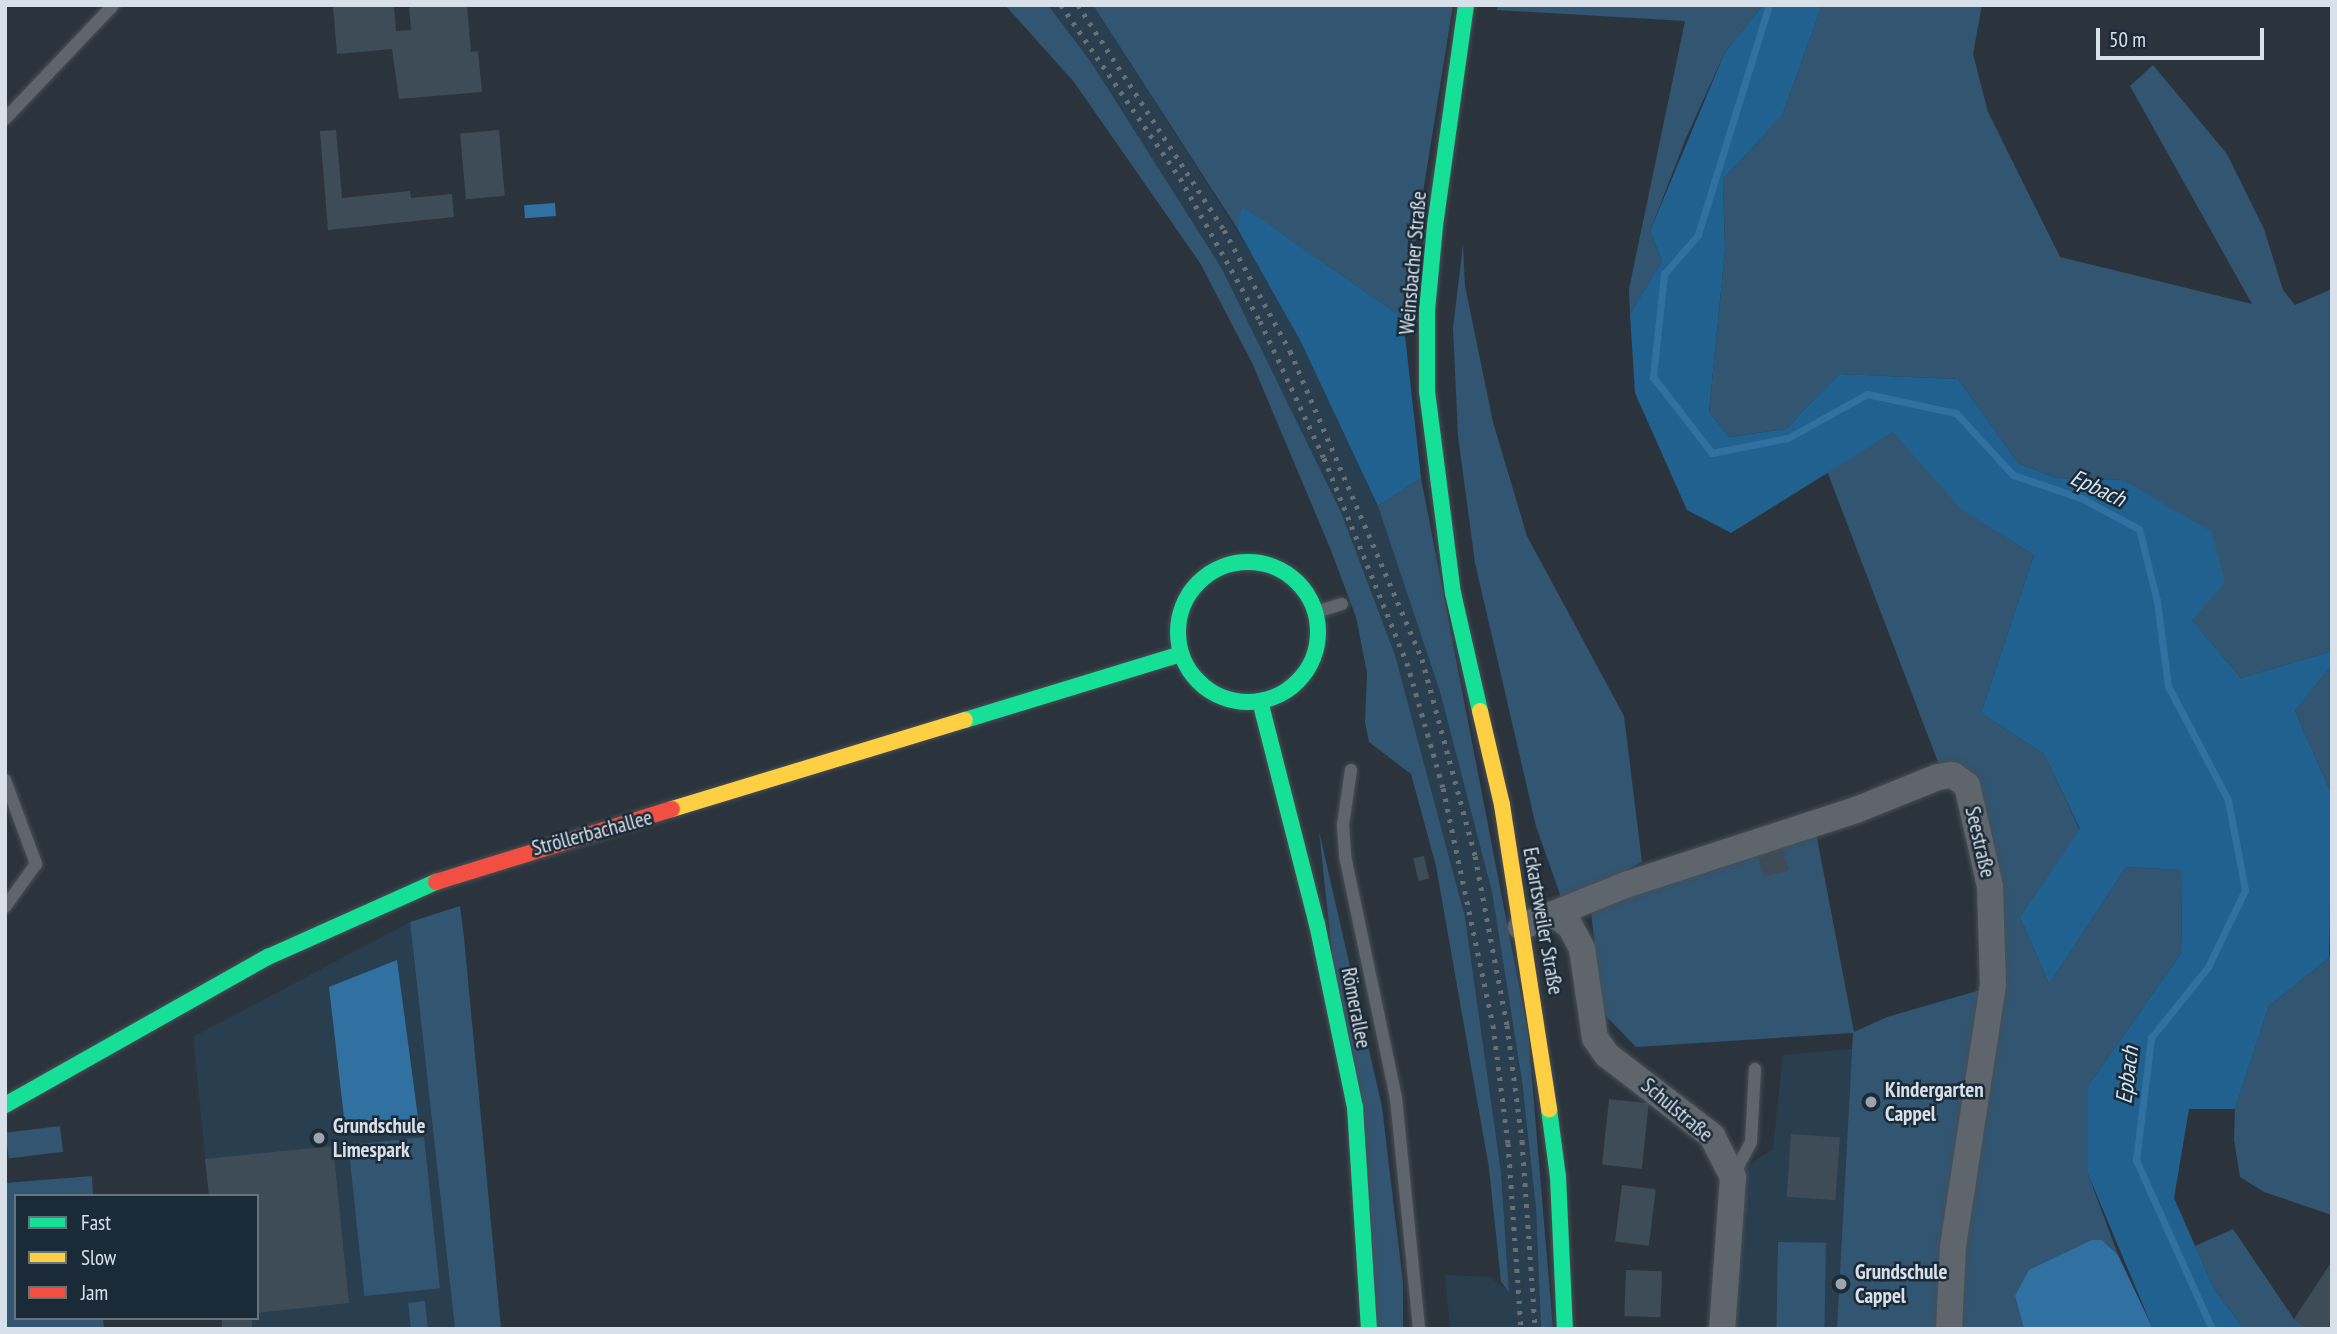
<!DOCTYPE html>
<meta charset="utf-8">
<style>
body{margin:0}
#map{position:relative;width:2337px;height:1334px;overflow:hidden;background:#2b343c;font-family:"PT Sans Narrow",sans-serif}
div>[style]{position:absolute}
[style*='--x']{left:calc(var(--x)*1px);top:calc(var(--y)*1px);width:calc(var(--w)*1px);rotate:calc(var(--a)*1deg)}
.built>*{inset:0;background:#293e4e}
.green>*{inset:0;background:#325571;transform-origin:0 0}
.forest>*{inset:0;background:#21618f}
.water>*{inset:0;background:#3071a2;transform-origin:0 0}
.stream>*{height:7px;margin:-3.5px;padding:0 3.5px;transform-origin:3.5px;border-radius:3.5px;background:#3071a2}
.building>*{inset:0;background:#3e4c57;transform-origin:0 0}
.roads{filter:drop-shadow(0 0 2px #484f56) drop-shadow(0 0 2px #484f56)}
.lane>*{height:12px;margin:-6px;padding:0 6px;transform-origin:6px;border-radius:6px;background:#5f656c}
.street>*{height:26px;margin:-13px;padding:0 13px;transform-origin:13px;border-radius:13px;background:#5f656c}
.fast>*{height:16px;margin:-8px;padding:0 8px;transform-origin:8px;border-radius:8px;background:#16e098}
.fast>.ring{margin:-8px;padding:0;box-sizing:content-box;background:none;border:16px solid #16e098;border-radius:50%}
.slow>*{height:16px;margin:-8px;padding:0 8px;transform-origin:8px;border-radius:8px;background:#ffcf43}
.jam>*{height:16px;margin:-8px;padding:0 8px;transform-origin:8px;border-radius:8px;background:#f24e42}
.rail>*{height:5px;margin-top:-2.5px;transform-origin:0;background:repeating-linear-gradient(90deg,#697074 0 3.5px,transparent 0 10.5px)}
.dots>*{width:19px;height:19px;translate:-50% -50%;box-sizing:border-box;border:4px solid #1b2a37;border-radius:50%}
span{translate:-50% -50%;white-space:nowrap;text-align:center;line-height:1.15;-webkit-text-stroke:5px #1b2a37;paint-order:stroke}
.street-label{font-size:21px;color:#d8e1ea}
.poi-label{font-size:21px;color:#d8e1ea;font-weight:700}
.left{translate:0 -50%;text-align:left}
.water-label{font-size:23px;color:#d4e5f4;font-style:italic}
.frame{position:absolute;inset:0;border:7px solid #d8e1ea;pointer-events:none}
.legend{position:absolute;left:14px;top:1194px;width:245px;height:126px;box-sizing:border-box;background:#1b2a37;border:2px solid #67737f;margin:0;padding:9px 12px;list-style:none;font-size:21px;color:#d8e1ea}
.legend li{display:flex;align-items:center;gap:14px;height:35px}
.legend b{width:35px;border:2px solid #67737f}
.scale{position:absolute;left:2096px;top:28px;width:168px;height:32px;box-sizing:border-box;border:4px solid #d8e1ea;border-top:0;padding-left:9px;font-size:21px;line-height:24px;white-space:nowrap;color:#d8e1ea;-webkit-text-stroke:5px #1b2a37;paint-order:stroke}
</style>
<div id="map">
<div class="built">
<div style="clip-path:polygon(1048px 5px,1093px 5px,1254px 257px,1301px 342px,1378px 506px,1440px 692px,1492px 892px,1522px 1081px,1536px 1209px,1541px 1329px,1450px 1329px,1445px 1275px,1490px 1277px,1509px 1291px,1501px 1172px,1465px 917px,1395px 655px,1341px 512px,1221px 267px,1091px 62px)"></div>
<div style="clip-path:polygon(410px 922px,455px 1329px,223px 1329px,222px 1318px,257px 1318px,257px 1196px,209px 1196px,193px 1037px)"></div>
<div style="clip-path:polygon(1973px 1038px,1944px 1329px,1732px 1329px,1744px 1168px,1773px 1149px,1783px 1055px)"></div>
</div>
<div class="green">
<div style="clip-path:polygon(1005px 5px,1048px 5px,1091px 62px,1221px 267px,1341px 512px,1395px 655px,1465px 917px,1501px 1172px,1509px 1292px,1501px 1282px,1489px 1168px,1436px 866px,1411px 774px,1369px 742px,1365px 722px,1367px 673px,1356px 617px,1330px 548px,1253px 365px,1200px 263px,1074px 82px)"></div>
<div style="clip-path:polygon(1093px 5px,1453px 5px,1403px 318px,1243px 207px,1237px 228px)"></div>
<div style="clip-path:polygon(1498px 5px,1763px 5px,1725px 52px,1686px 138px,1650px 231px,1662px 261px,1630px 314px,1629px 289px,1685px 21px,1497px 10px)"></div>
<div style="clip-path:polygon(1822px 5px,1982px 5px,1973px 54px,1988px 112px,2060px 257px,2252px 304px,2130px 86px,2153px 65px,2227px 154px,2264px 229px,2283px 290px,2295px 305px,2332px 289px,2332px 651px,2241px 678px,2192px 620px,2123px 480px,2056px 478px,2018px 463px,1958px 379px,1839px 374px,1786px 429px,1729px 437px,1709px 412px,1725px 250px,1723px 179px,1782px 116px)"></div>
<div style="clip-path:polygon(1463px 244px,1465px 286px,1493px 422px,1527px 536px,1624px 716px,1642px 862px,1563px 903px,1536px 826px,1475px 563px,1458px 436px,1453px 328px)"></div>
<div style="clip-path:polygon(1893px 432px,1969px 514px,2034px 555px,1981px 713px,2044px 754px,2080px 830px,2020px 917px,2049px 984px,2126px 867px,2181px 870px,2182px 952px,2088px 1086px,2088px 1174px,2118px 1255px,2102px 1240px,2015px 1296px,2024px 1329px,1954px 1329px,2001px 985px,1974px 775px,1941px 770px,1827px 471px)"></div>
<div style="clip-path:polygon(1421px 478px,1528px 1032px,1553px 1329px,1541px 1329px,1536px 1209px,1522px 1081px,1492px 892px,1440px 692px,1378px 506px)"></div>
<div style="clip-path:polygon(2332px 665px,2332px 795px,2295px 711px)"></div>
<div style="clip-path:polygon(1814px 822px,1854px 1032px,1887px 1017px,1984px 989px,1946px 1329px,1837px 1329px,1853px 1033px,1636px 1047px,1602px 1012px,1590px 902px)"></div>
<div style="clip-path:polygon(1319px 831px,1382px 1107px,1403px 1283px,1403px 1329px,1372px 1329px)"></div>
<div style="clip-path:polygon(460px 906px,464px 938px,501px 1329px,455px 1329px,410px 922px)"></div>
<div style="clip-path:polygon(2332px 941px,2332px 1215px,2264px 1192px,2240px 1177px,2234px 1140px,2235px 1109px,2269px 1006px,2329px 958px)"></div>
<div style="left:60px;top:1126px;width:26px;height:55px;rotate:83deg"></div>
<div style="left:424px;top:1137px;width:152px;height:76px;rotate:84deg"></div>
<div style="clip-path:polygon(92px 1176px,93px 1196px,16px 1196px,16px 1318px,103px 1318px,104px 1329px,5px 1329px,5px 1183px)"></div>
<div style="clip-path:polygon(2233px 1229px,2294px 1319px,2309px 1329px,2244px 1329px,2214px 1289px,2195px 1246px)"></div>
<div style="left:1778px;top:1242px;width:48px;height:87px;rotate:1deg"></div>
<div style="left:425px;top:1301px;width:28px;height:17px;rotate:84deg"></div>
</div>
<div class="forest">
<div style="clip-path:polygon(1763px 5px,1822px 5px,1782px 116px,1723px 179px,1725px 250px,1709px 412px,1729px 437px,1786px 429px,1839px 374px,1958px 379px,2018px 463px,2056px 478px,2123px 480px,2212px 532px,2225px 583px,2192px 620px,2241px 678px,2332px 651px,2332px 665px,2295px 711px,2332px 795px,2329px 958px,2269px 1006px,2235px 1109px,2189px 1109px,2174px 1198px,2214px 1289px,2244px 1329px,2153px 1329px,2088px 1174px,2088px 1086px,2182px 952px,2181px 870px,2126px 867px,2049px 984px,2020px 917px,2080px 829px,2044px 754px,1981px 713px,2034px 555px,1962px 510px,1893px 432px,1731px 533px,1687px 510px,1635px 393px,1630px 314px,1662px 261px,1650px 231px,1725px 52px)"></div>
<div style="clip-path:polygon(1242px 206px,1403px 318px,1421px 478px,1378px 506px,1301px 342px,1237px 228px)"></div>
</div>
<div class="water">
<div style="left:555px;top:203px;width:13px;height:31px;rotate:86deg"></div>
<div style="clip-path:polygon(397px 960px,419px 1125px,346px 1135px,329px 987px)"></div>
<div style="clip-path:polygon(2092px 1240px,2102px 1240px,2118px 1255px,2153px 1329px,2024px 1329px,2015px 1296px,2029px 1270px)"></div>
</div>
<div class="stream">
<div style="--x:1769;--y:5;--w:241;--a:107.2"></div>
<div style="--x:1698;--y:235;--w:52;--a:131.1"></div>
<div style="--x:1664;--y:274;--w:104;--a:96.1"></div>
<div style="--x:1653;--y:377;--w:96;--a:52.2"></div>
<div style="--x:1712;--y:453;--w:77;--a:-11.2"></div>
<div style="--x:1788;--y:438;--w:90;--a:-29.1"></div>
<div style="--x:1867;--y:394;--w:91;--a:12.1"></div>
<div style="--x:1956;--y:413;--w:84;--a:47.4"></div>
<div style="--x:2013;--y:475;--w:72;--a:18.7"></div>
<div style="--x:2081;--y:498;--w:66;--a:28.1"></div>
<div style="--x:2139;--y:529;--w:74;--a:76"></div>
<div style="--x:2157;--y:601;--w:86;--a:82.6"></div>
<div style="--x:2168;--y:686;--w:129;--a:62.2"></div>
<div style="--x:2228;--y:800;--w:92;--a:79.3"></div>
<div style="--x:2245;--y:890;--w:85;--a:115.7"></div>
<div style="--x:2208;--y:967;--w:91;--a:128.8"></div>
<div style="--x:2151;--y:1038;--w:123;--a:97"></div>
<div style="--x:2136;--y:1160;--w:185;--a:65.8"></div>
</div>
<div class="building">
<div style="clip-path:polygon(333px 5px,394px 5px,396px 31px,411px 30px,409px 5px,467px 5px,471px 52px,478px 51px,482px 92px,399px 99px,392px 49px,337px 54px)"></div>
<div style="clip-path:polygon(336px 130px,342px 198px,410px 191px,411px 198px,452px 194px,454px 217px,328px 230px,320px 131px)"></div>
<div style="left:499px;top:130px;width:66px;height:39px;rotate:85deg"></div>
<div style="left:1782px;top:846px;width:25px;height:26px;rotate:74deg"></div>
<div style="left:1424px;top:856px;width:23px;height:11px;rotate:77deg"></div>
<div style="left:1609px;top:1099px;width:40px;height:66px;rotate:6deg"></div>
<div style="left:1791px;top:1134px;width:49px;height:63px;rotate:4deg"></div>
<div style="clip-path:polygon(333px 1146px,349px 1303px,257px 1313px,257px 1196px,209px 1196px,205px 1159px)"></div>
<div style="left:1622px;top:1185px;width:34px;height:57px;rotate:7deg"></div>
<div style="clip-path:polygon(2332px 1261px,2332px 1329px,2309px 1329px,2294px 1319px)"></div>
<div style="left:1626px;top:1270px;width:36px;height:46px;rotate:2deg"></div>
<div style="left:222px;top:1318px;width:30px;height:11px"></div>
</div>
<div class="roads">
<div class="lane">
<div style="--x:5;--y:119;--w:157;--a:-46.5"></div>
<div style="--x:1316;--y:612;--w:27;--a:-17"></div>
<div style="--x:1351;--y:770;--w:56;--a:98.3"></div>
<div style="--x:1343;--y:825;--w:31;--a:86"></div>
<div style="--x:1345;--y:856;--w:247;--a:78.1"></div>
<div style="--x:1396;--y:1098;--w:232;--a:84.3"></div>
<div style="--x:5;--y:780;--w:90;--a:69.7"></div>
<div style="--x:36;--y:864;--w:53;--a:125.8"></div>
<div style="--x:1733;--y:1176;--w:38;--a:-62"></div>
<div style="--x:1751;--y:1142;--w:73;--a:-86.9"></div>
</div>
<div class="street">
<div style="--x:1557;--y:916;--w:16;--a:38"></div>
<div style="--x:1570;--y:926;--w:26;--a:62"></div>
<div style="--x:1582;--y:949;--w:90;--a:81.7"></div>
<div style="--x:1595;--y:1038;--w:21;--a:55"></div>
<div style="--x:1607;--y:1055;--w:133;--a:37.6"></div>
<div style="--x:1712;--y:1136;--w:46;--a:62.9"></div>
<div style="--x:1733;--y:1177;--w:152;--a:94.1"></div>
<div style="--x:1521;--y:927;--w:115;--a:-21.9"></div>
<div style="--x:1628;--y:884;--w:240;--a:-18"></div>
<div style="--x:1856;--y:810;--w:88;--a:-21.9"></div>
<div style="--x:1938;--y:777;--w:15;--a:-8"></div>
<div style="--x:1953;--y:775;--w:17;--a:36"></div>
<div style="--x:1967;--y:785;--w:104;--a:77.2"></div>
<div style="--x:1990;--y:886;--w:99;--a:88.3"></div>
<div style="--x:1993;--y:985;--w:265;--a:98.7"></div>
<div style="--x:1953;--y:1247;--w:82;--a:92.8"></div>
</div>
<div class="fast">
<div style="--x:1466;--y:5;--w:223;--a:98"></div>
<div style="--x:1435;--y:226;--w:84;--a:95.4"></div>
<div style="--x:1427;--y:310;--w:81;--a:90"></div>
<div style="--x:1427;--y:391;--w:204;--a:82.7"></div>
<div style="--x:1453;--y:593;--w:121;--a:77.1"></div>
<div class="ring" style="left:1178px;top:562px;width:124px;height:124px"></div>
<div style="--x:1260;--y:701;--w:230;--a:75.7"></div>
<div style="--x:1317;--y:924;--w:187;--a:78.3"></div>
<div style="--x:1355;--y:1107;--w:222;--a:86.4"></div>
<div style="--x:965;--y:720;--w:226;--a:-17"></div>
<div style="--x:5;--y:1105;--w:302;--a:-29.4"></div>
<div style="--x:268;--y:957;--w:184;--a:-24.1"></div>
<div style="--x:1549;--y:1109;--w:69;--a:82.5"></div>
<div style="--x:1558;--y:1177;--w:152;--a:87.4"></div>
</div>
<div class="slow">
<div style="--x:1480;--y:711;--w:97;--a:76.8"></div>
<div style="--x:1502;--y:805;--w:308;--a:81.2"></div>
<div style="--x:672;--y:809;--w:306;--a:-16.9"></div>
</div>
<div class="jam">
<div style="--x:436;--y:882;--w:247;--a:-17.2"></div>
</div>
</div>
<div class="rail">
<div style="--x:1061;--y:5;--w:210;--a:55.5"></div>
<div style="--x:1180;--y:178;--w:164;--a:60.8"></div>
<div style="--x:1260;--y:321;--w:151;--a:65"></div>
<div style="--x:1324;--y:458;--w:221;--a:68"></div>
<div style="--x:1407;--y:663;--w:130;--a:73.9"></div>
<div style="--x:1443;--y:788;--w:242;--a:78.1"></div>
<div style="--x:1493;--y:1025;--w:119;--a:82.8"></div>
<div style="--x:1508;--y:1143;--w:186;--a:86"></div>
<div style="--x:1078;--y:5;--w:268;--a:57"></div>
<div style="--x:1224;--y:230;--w:138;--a:61.4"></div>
<div style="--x:1290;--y:351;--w:335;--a:66.8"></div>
<div style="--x:1422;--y:659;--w:204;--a:74.9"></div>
<div style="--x:1475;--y:856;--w:172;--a:79.3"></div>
<div style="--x:1507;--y:1025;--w:117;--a:82.6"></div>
<div style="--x:1522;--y:1141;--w:188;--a:86"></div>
</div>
<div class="dots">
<div style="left:1871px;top:1102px;background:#9ba4ad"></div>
<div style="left:319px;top:1138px;background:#9ba4ad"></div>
<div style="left:1841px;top:1284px;background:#9ba4ad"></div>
</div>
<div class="street-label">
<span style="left:1413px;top:263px;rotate:-85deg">Weinsbacher Straße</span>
<span style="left:592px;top:833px;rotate:-15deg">Ströllerbachallee</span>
<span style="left:1980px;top:842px;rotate:77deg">Seestraße</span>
<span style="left:1543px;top:921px;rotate:80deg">Eckartsweiler Straße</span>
<span style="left:1356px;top:1008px;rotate:79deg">Römerallee</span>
<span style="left:1677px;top:1110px;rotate:40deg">Schulstraße</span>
</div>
<div class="poi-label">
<span class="left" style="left:1885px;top:1102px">Kindergarten<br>Cappel</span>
<span class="left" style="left:333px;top:1138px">Grundschule<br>Limespark</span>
<span class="left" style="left:1855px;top:1284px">Grundschule<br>Cappel</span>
</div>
<div class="water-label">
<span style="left:2098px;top:488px;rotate:25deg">Epbach</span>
<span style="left:2127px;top:1075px;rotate:-83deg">Epbach</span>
</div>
<div class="frame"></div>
<ul class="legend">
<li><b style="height:9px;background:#16e098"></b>Fast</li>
<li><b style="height:9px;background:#ffcf43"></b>Slow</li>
<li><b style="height:9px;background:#f24e42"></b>Jam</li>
</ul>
<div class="scale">50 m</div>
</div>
